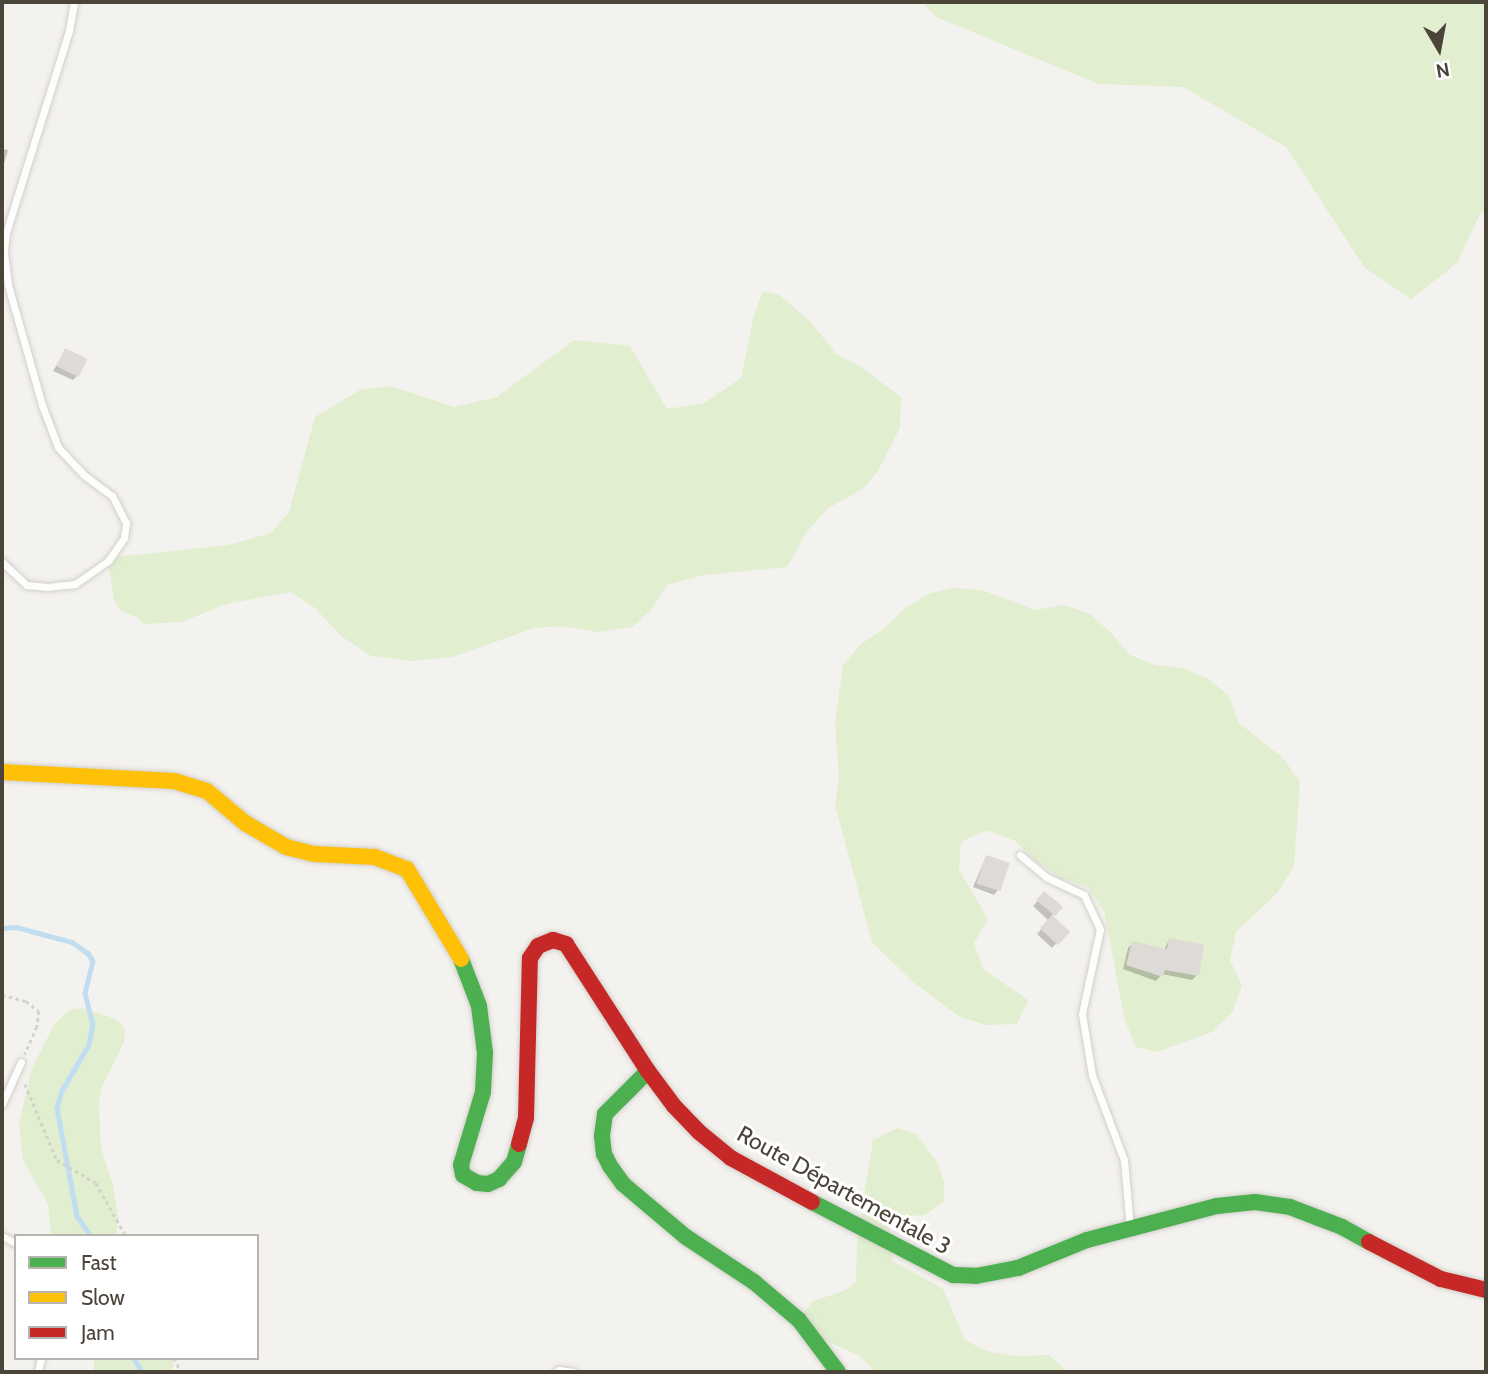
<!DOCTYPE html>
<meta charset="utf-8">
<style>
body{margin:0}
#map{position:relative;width:1488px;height:1374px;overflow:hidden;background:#f4f2ee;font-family:Cabin,sans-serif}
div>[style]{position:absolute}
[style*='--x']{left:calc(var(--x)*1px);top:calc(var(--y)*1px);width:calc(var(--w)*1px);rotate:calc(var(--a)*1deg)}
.green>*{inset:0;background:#e1eecf;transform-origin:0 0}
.shadow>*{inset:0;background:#0003}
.stream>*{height:4.5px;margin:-2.25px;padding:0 2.25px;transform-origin:2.25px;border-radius:2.25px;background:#c0ddf1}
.building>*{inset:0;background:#dedbd6;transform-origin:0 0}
.path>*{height:2.5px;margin-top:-1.25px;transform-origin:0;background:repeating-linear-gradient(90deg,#d3d2cc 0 3.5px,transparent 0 7px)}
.roads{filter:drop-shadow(0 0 2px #d2d0cb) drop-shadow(0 0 2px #d2d0cb)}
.lane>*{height:7px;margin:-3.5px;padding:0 3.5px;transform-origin:3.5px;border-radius:3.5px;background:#fdfdfc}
.fast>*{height:16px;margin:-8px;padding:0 8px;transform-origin:8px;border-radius:8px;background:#4caf50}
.slow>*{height:16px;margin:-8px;padding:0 8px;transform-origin:8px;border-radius:8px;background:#ffc107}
.jam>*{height:16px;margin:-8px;padding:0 8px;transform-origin:8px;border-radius:8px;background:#c62828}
span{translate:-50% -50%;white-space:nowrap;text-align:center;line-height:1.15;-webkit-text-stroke:6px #fff;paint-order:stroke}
.street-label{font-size:23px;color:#4b4439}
.frame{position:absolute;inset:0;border:4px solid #4b4439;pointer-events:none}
.legend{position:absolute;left:14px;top:1234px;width:245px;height:126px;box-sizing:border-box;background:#fff;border:2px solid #b7b4b0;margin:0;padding:9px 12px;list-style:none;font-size:21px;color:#4b4439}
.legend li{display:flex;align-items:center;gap:14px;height:35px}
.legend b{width:35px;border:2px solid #b7b4b0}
.north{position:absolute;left:1404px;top:14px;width:70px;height:70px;-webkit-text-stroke:5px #fff;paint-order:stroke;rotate:170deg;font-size:19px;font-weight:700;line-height:28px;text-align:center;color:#4b4439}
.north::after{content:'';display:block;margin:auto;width:24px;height:32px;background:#4b4439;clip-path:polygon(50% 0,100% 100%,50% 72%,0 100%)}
</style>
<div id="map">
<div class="green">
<div style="clip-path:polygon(922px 2px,1486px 2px,1486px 210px,1481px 212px,1457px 263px,1411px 299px,1365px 268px,1286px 147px,1183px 87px,1099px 84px,936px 17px)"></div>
<div style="clip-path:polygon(763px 291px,779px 295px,810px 321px,836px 354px,860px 366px,901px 397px,900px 428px,878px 471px,864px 488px,827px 509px,806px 533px,787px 567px,704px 575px,667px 585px,651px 610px,632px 627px,596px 632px,563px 626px,534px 628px,453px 657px,411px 661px,371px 656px,341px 636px,315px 608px,291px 592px,226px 604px,182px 622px,143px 624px,137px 617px,122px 612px,114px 600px,109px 568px,115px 557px,228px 545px,271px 533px,289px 512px,315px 417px,360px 390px,390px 386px,454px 407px,497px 397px,574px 340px,630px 346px,667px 409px,704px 403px,741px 378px,754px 315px)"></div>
<div style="clip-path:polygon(954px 588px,982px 590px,1035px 610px,1064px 605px,1090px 614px,1111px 633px,1130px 655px,1155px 665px,1183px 668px,1209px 679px,1229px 696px,1239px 723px,1283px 758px,1300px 782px,1294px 867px,1277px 893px,1236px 932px,1230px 960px,1242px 986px,1232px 1013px,1212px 1032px,1157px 1052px,1136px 1047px,1125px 1021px,1104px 911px,1087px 887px,1060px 878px,1036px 861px,1015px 841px,987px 830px,961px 842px,959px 870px,988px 919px,974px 943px,983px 969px,1028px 1000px,1017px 1024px,987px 1025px,960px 1017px,913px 982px,872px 942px,835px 805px,839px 778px,835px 722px,843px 665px,861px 644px,885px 628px,904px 609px,928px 594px)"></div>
<div style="clip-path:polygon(83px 1008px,116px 1019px,125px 1029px,124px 1042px,102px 1087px,99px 1102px,101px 1148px,113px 1185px,118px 1216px,117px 1236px,51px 1236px,48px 1204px,23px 1160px,19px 1123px,32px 1068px,54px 1025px,69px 1010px)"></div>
<div style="clip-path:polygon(898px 1128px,916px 1134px,938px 1163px,944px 1182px,944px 1201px,925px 1215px,907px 1216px,890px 1223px,888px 1245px,893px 1261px,943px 1289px,965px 1340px,986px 1351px,1015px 1356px,1049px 1355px,1068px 1372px,872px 1372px,870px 1365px,858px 1355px,824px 1340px,801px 1316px,813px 1301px,844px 1291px,856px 1282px,857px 1238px,873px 1140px)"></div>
<div style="left:94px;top:1358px;width:79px;height:14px"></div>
</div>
<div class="shadow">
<div style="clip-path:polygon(2px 149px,8px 150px,2px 171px)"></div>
<div style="clip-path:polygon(66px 350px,77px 376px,73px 380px,53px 371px)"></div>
<div style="clip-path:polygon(986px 857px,998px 890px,994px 895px,973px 887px)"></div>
<div style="clip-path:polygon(1045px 893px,1060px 907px,1051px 917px,1067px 932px,1052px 948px,1037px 934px,1049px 921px,1033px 906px)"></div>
<div style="clip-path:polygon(1169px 940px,1197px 975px,1192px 980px,1162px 974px,1156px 981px,1123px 969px,1128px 948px,1133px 943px,1164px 950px)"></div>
</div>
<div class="stream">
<div style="--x:2;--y:928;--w:14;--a:-4"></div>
<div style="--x:16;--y:927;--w:58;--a:15"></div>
<div style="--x:72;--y:942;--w:19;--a:35"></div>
<div style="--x:88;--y:953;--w:9;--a:58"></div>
<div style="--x:93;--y:961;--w:33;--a:104"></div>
<div style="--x:85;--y:993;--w:32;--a:76"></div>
<div style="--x:93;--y:1024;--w:21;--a:101"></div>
<div style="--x:89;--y:1045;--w:53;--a:120.4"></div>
<div style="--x:62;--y:1091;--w:18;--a:106"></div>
<div style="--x:57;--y:1108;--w:110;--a:79.5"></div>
<div style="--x:77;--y:1216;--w:24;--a:55"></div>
<div style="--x:134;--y:1358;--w:16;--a:60"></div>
</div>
<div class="building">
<div style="left:65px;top:348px;width:25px;height:20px;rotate:26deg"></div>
<div style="left:986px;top:855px;width:25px;height:30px;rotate:18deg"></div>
<div style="left:1044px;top:891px;width:25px;height:12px;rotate:40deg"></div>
<div style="left:1052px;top:915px;width:25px;height:18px;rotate:43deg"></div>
<div style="clip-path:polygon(1169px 938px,1204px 945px,1199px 976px,1165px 970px,1163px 977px,1126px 965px,1132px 941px,1167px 949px)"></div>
</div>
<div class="path">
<div style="--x:2;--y:995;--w:25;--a:14"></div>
<div style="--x:26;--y:1001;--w:16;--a:38"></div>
<div style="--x:39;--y:1011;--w:16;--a:97"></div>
<div style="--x:37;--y:1027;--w:30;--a:114"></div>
<div style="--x:25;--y:1084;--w:82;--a:67.2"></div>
<div style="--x:57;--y:1160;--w:45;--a:30.5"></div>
<div style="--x:96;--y:1183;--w:61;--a:60.5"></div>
<div style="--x:174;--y:1358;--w:16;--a:63"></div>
</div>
<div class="roads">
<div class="lane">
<div style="--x:2;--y:562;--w:34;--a:43"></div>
<div style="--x:27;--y:585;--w:20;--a:6"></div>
<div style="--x:47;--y:587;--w:28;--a:-6"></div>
<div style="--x:75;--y:584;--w:40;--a:-34.9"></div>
<div style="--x:108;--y:561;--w:28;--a:-55"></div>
<div style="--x:124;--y:538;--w:15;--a:-82"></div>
<div style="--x:126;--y:523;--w:30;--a:-117"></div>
<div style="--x:112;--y:496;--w:36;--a:-143"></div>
<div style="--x:83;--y:474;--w:37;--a:-133"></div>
<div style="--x:58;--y:447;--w:45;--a:-110.9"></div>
<div style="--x:42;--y:405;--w:125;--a:-105.8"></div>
<div style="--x:8;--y:285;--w:34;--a:-97"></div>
<div style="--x:4;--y:251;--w:18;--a:-84"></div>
<div style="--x:6;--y:233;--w:212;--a:-72.7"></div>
<div style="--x:69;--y:31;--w:29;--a:-80"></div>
<div style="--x:1020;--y:855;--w:34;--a:40"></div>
<div style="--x:1046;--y:877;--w:42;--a:25.3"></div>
<div style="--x:1084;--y:895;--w:38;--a:65"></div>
<div style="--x:1100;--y:929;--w:87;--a:102"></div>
<div style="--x:1082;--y:1014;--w:62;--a:80.7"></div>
<div style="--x:1092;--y:1075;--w:91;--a:69.4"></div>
<div style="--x:1124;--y:1160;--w:69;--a:85"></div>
<div style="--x:2;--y:1104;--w:46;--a:-65.7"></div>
<div style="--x:2;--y:1236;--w:16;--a:27"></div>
<div style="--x:38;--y:1372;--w:14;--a:-78"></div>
<div style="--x:556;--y:1372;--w:4;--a:-34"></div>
<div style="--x:559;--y:1370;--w:15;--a:8"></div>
</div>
<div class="fast">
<div style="--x:461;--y:959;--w:50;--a:69"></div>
<div style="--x:479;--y:1006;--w:47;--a:82.7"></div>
<div style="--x:485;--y:1053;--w:39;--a:93"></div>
<div style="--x:483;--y:1092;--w:76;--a:106.8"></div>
<div style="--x:461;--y:1165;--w:10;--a:79"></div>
<div style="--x:463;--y:1175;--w:16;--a:30"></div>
<div style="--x:477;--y:1183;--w:11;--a:5"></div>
<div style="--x:488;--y:1184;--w:12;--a:-24"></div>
<div style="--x:499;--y:1179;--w:23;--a:-49"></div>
<div style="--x:514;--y:1162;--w:19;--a:-74"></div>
<div style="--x:648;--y:1071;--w:61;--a:135"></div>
<div style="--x:605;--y:1114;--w:22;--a:98"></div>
<div style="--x:602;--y:1136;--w:18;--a:84"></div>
<div style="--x:604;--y:1154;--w:13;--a:63"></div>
<div style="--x:610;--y:1166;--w:22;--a:54"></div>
<div style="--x:623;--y:1184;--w:82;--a:40.1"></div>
<div style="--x:686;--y:1237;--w:82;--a:33.5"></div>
<div style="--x:754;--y:1282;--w:59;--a:40.2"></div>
<div style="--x:799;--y:1320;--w:65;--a:53.1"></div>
<div style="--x:812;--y:1202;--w:159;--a:27.4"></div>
<div style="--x:953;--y:1275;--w:23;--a:2"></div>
<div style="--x:976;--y:1276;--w:43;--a:-10.8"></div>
<div style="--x:1018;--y:1268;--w:74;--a:-22.1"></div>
<div style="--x:1087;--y:1240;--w:134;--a:-14.7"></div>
<div style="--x:1217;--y:1206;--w:38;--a:-6"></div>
<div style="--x:1255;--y:1202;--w:35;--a:8"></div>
<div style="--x:1290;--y:1207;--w:56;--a:21"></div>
<div style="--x:1342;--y:1227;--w:31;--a:29"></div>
</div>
<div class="slow">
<div style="--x:2;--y:772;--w:172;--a:3"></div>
<div style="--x:174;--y:781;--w:34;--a:17"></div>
<div style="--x:207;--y:791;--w:50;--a:40.1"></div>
<div style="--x:245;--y:823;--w:48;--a:30.3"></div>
<div style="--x:286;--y:847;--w:29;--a:14"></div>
<div style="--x:314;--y:854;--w:61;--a:2.8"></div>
<div style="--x:375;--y:857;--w:34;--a:21"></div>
<div style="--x:407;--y:869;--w:105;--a:59"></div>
</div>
<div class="jam">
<div style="--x:519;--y:1144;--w:27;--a:-75"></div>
<div style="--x:526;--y:1118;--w:160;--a:-88.6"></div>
<div style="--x:530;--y:958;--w:14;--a:-56"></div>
<div style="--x:538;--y:946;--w:16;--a:-22"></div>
<div style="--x:553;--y:940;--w:14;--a:17"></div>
<div style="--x:566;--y:944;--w:151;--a:57.2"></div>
<div style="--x:648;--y:1071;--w:44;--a:53.4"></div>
<div style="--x:674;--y:1106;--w:36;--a:46"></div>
<div style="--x:699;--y:1132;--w:41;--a:39.1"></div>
<div style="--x:731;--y:1158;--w:92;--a:28.5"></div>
<div style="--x:1369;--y:1242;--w:81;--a:27.2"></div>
<div style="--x:1441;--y:1279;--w:46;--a:13.7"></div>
</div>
</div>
<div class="street-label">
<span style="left:844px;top:1190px;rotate:29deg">Route Départementale 3</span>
</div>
<div class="frame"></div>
<ul class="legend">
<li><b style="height:9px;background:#4caf50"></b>Fast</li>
<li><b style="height:9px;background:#ffc107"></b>Slow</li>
<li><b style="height:9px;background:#c62828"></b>Jam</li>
</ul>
<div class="north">N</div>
</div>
